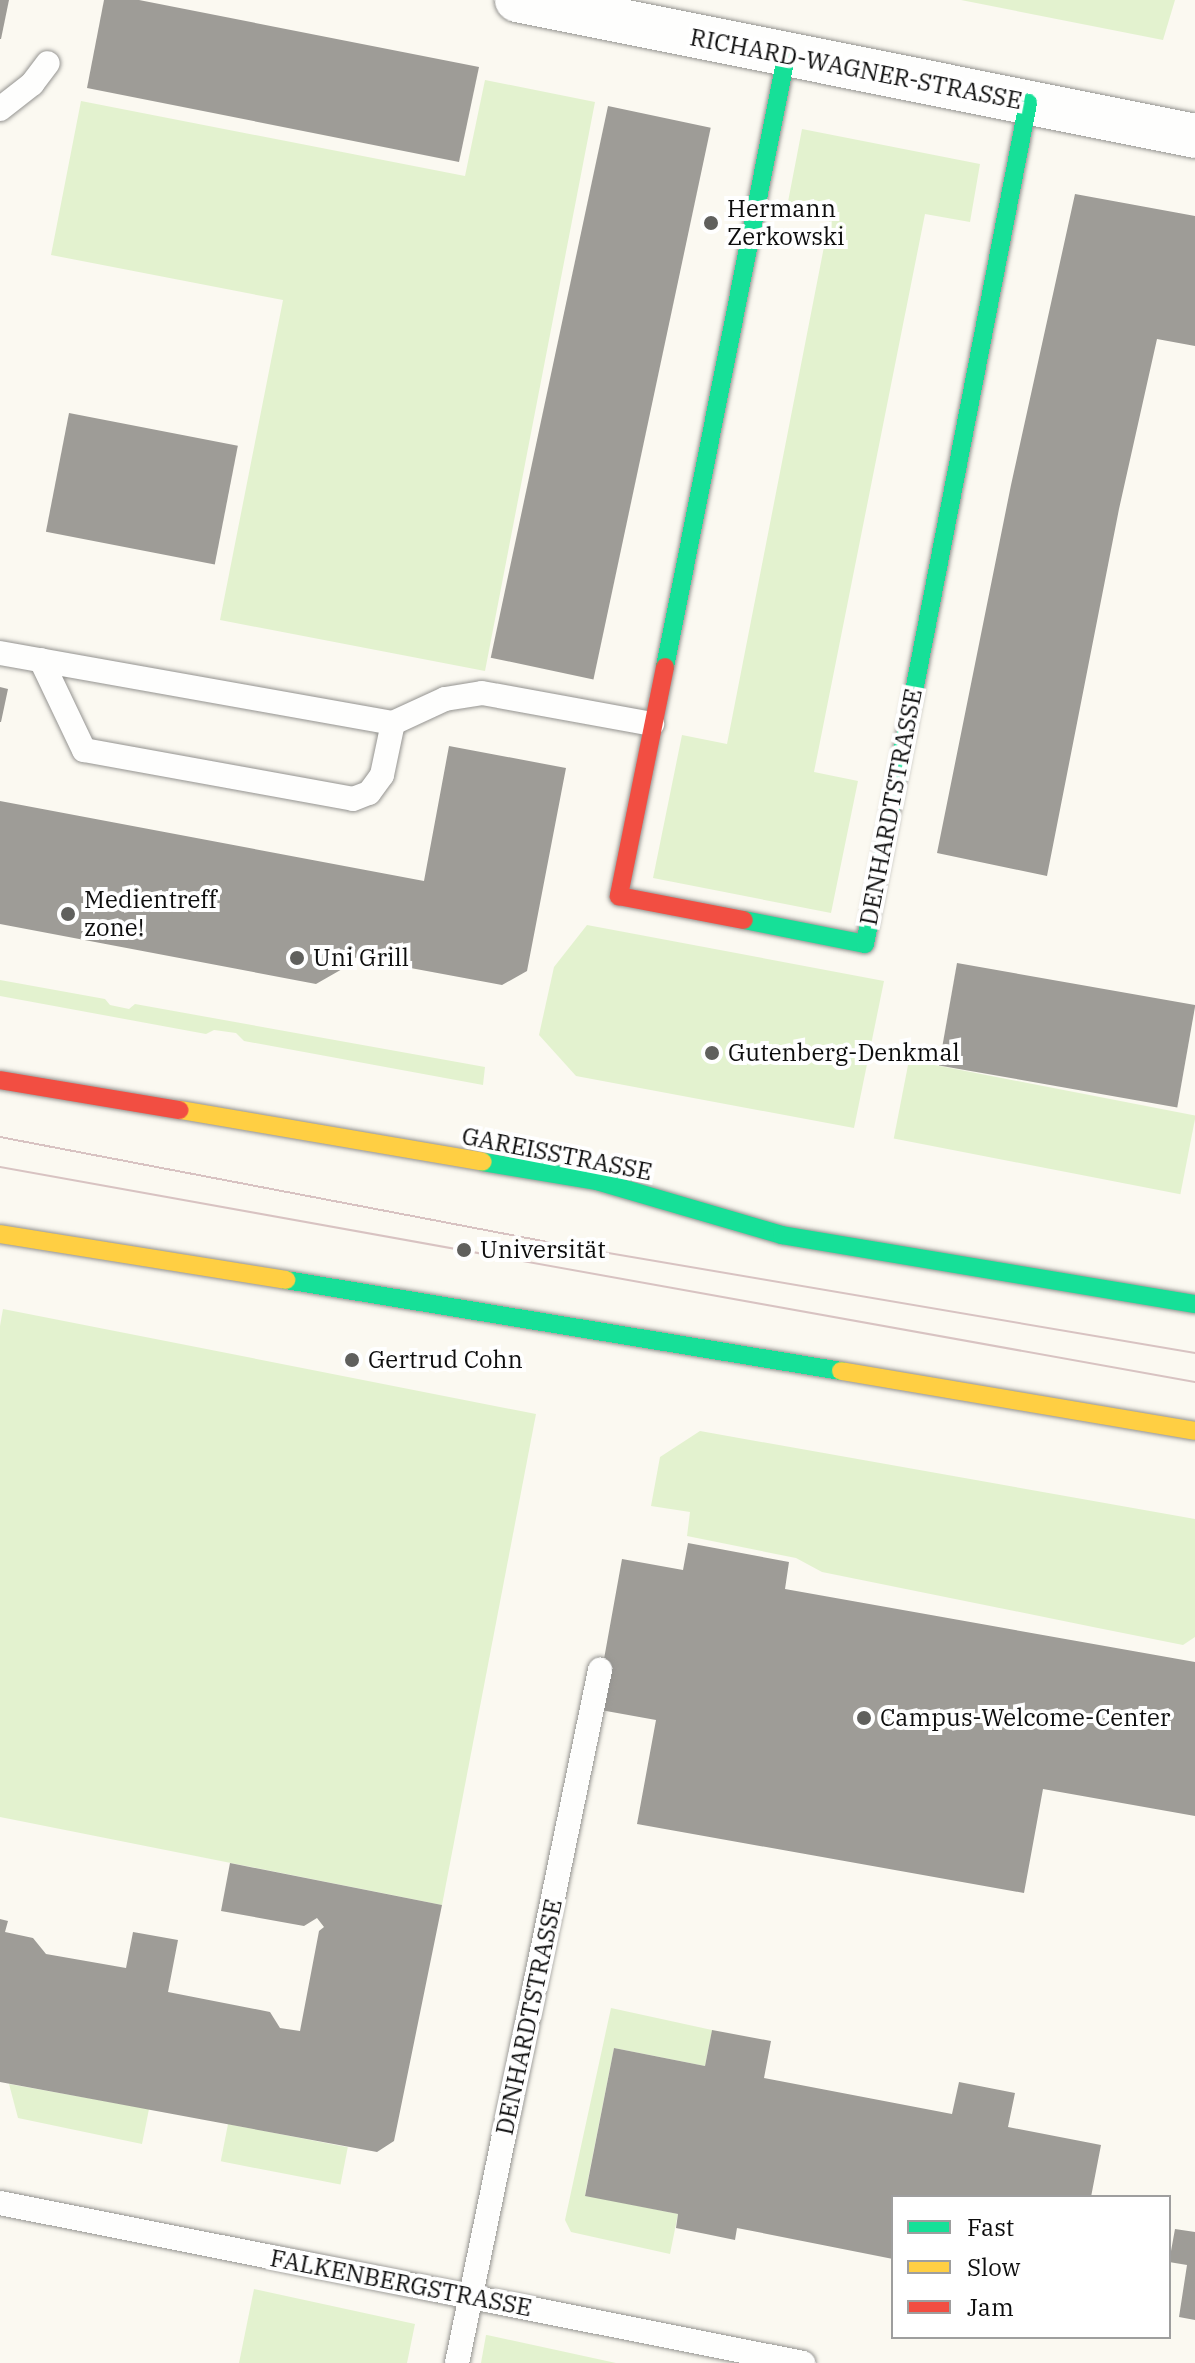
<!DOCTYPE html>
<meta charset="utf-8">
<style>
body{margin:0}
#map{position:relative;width:1195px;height:2363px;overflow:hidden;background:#fbf9f1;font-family:"IBM Plex Serif",serif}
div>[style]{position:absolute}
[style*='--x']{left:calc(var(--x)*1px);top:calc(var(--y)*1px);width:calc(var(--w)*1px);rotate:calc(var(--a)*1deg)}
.green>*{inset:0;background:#e3f2cf;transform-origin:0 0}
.building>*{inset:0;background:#9e9c97;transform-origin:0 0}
.roads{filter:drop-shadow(0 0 2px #949390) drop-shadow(0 0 2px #949390)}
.lane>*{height:24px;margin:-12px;padding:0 12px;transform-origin:12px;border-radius:12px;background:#fefefd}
.street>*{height:44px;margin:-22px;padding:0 22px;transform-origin:22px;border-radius:22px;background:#fefefd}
.fast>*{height:18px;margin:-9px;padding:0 9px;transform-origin:9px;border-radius:9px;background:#16e098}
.slow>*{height:18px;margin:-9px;padding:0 9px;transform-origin:9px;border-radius:9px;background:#ffcf43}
.jam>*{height:18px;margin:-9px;padding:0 9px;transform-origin:9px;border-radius:9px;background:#f24e42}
.tram>*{height:2px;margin:-1px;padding:0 1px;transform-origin:1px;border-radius:1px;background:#d8c3c2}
.dots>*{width:22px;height:22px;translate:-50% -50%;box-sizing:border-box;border:4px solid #fff;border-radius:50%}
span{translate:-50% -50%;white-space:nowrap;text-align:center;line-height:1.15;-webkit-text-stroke:8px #fff;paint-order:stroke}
.street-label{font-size:24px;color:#0d0d0d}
.poi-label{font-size:24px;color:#0d0d0d}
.left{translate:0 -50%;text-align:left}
.legend{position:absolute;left:891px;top:2195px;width:280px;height:144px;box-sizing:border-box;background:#fff;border:2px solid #9e9e9e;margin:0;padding:10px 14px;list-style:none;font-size:24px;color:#0d0d0d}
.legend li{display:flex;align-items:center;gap:16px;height:40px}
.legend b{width:40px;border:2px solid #9e9e9e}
</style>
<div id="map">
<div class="green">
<div style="clip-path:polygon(961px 0,1175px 0,1163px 40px)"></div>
<div style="clip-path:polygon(485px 80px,595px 102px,485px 671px,220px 620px,283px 300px,51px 255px,81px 101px,465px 176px)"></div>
<div style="clip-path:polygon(802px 129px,980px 164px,970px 222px,925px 214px,814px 772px,858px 781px,831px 913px,653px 878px,682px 735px,727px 744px,830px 216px,787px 207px)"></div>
<div style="clip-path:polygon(587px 925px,884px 981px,854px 1128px,576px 1076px,539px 1035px,554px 967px)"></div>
<div style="clip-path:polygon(0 980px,105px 999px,110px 1005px,129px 1009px,135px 1004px,485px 1067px,483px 1085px,244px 1041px,236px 1033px,214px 1030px,206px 1034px,0 996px)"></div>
<div style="left:909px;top:1060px;width:292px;height:80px;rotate:11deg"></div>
<div style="clip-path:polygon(3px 1309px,536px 1414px,442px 1905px,0 1817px,0 1326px)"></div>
<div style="clip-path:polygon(700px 1431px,1195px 1519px,1195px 1637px,1183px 1645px,1093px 1627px,822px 1572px,796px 1558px,687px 1536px,690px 1512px,651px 1506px,660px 1457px)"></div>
<div style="clip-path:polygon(611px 2008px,712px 2030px,705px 2066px,614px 2048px,585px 2195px,678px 2214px,670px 2254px,571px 2232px,565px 2220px)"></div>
<div style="clip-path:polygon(9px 2084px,149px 2109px,142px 2144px,18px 2118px)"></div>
<div style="left:228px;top:2124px;width:122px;height:38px;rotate:11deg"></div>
<div style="clip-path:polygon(254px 2289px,415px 2324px,407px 2363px,239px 2363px)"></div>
<div style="clip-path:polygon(486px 2335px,487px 2335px,616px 2363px,481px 2363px)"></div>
</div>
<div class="building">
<div style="clip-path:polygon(0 0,9px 0,1px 39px,0 39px)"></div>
<div style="clip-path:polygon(104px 0,139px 0,479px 67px,459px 162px,87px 88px)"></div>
<div style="left:608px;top:106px;width:105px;height:564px;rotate:12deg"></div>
<div style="clip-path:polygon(1075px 194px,1195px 216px,1195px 346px,1157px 339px,1119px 509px,1047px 876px,937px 853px,1011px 485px)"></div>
<div style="left:69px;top:413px;width:172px;height:121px;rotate:11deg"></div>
<div style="clip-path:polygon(0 687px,8px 689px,1px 722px,0 722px)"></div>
<div style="clip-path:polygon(449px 746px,566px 768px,527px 971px,502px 985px,346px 956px,344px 968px,316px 984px,0 924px,0 801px,424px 881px)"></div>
<div style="left:957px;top:963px;width:242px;height:104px;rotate:10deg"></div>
<div style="clip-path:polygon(688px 1543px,789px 1562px,785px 1589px,1195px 1662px,1195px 1816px,1043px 1789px,1024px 1893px,637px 1824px,656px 1720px,595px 1709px,622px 1559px,683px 1570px)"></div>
<div style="clip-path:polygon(230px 1863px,442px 1905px,394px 2141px,377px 2152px,0 2082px,0 1919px,8px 1921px,5px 1932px,33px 1938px,46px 1954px,126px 1968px,133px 1932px,178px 1940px,168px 1992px,270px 2012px,280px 2028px,300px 2031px,319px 1931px,324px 1927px,317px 1918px,304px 1926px,221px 1911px)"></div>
<div style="clip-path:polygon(712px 2030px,771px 2041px,764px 2078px,952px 2114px,959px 2082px,1015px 2093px,1008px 2127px,1101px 2145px,1091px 2197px,893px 2197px,893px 2259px,737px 2228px,735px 2240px,706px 2234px,676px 2228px,678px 2214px,585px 2196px,614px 2048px,705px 2066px)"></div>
<div style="clip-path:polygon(1175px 2229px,1195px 2232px,1195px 2320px,1179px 2317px,1187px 2265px,1169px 2262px)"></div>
</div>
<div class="roads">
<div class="lane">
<div style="--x:0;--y:109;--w:41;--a:-38"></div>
<div style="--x:32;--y:84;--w:26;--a:-53"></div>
<div style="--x:0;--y:653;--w:399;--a:10.1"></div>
<div style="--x:393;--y:723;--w:57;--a:-24.8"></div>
<div style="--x:445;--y:699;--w:37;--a:-9"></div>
<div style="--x:482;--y:693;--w:173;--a:10.3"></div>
<div style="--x:41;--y:660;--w:100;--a:64.5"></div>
<div style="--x:84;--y:750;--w:273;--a:10.3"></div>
<div style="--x:353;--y:799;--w:17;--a:-21"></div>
<div style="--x:369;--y:793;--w:22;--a:-54"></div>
<div style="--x:382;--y:775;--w:53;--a:-78.1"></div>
<div style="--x:0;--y:2203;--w:819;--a:11.27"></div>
<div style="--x:457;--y:2363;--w:708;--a:-78.34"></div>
</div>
<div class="street">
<div style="--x:517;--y:0;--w:692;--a:11.34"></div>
</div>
<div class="fast">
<div style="--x:665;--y:667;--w:622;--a:-78.78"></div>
<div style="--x:744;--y:920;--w:123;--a:11.2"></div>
<div style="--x:865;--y:944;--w:857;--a:-79.03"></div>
<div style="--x:483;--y:1162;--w:116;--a:9.5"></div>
<div style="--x:597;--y:1181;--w:193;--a:16.3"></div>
<div style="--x:782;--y:1235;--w:419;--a:9.5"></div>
<div style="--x:286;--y:1280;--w:562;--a:9.31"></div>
</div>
<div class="slow">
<div style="--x:180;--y:1110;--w:307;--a:9.7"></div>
<div style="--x:0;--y:1234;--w:290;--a:9.1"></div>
<div style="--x:841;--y:1371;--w:359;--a:9.6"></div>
</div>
<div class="jam">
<div style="--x:665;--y:667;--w:234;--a:101.4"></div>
<div style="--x:619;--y:896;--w:127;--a:10.9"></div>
<div style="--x:0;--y:1080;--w:182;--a:9.5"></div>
</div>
</div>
<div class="tram">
<div style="--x:0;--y:1137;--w:590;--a:10.85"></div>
<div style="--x:579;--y:1248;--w:625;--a:9.67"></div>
<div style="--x:0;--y:1167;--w:1214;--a:10.2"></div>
</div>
<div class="dots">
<div style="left:711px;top:223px;background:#60605d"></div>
<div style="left:68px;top:914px;background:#60605d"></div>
<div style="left:297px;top:958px;background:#60605d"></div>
<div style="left:712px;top:1053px;background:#60605d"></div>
<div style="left:464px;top:1250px;background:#60605d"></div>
<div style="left:352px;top:1360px;background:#60605d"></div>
<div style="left:864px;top:1718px;background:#60605d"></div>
</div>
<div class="street-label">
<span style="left:856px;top:69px;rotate:11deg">RICHARD-WAGNER-STRASSE</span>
<span style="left:891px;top:807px;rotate:-79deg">DENHARDTSTRASSE</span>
<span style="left:557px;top:1154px;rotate:11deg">GAREISSTRASSE</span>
<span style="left:529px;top:2017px;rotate:-78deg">DENHARDTSTRASSE</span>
<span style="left:401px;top:2283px;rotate:11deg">FALKENBERGSTRASSE</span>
</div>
<div class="poi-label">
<span class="left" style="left:727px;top:223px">Hermann<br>Zerkowski</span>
<span class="left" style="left:84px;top:914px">Medientreff<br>zone!</span>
<span class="left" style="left:313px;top:958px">Uni Grill</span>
<span class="left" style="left:728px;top:1053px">Gutenberg-Denkmal</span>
<span class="left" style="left:480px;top:1250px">Universität</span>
<span class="left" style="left:368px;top:1360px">Gertrud Cohn</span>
<span class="left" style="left:880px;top:1718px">Campus-Welcome-Center</span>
</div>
<ul class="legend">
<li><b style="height:10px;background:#16e098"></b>Fast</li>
<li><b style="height:10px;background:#ffcf43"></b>Slow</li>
<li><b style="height:10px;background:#f24e42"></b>Jam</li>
</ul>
</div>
